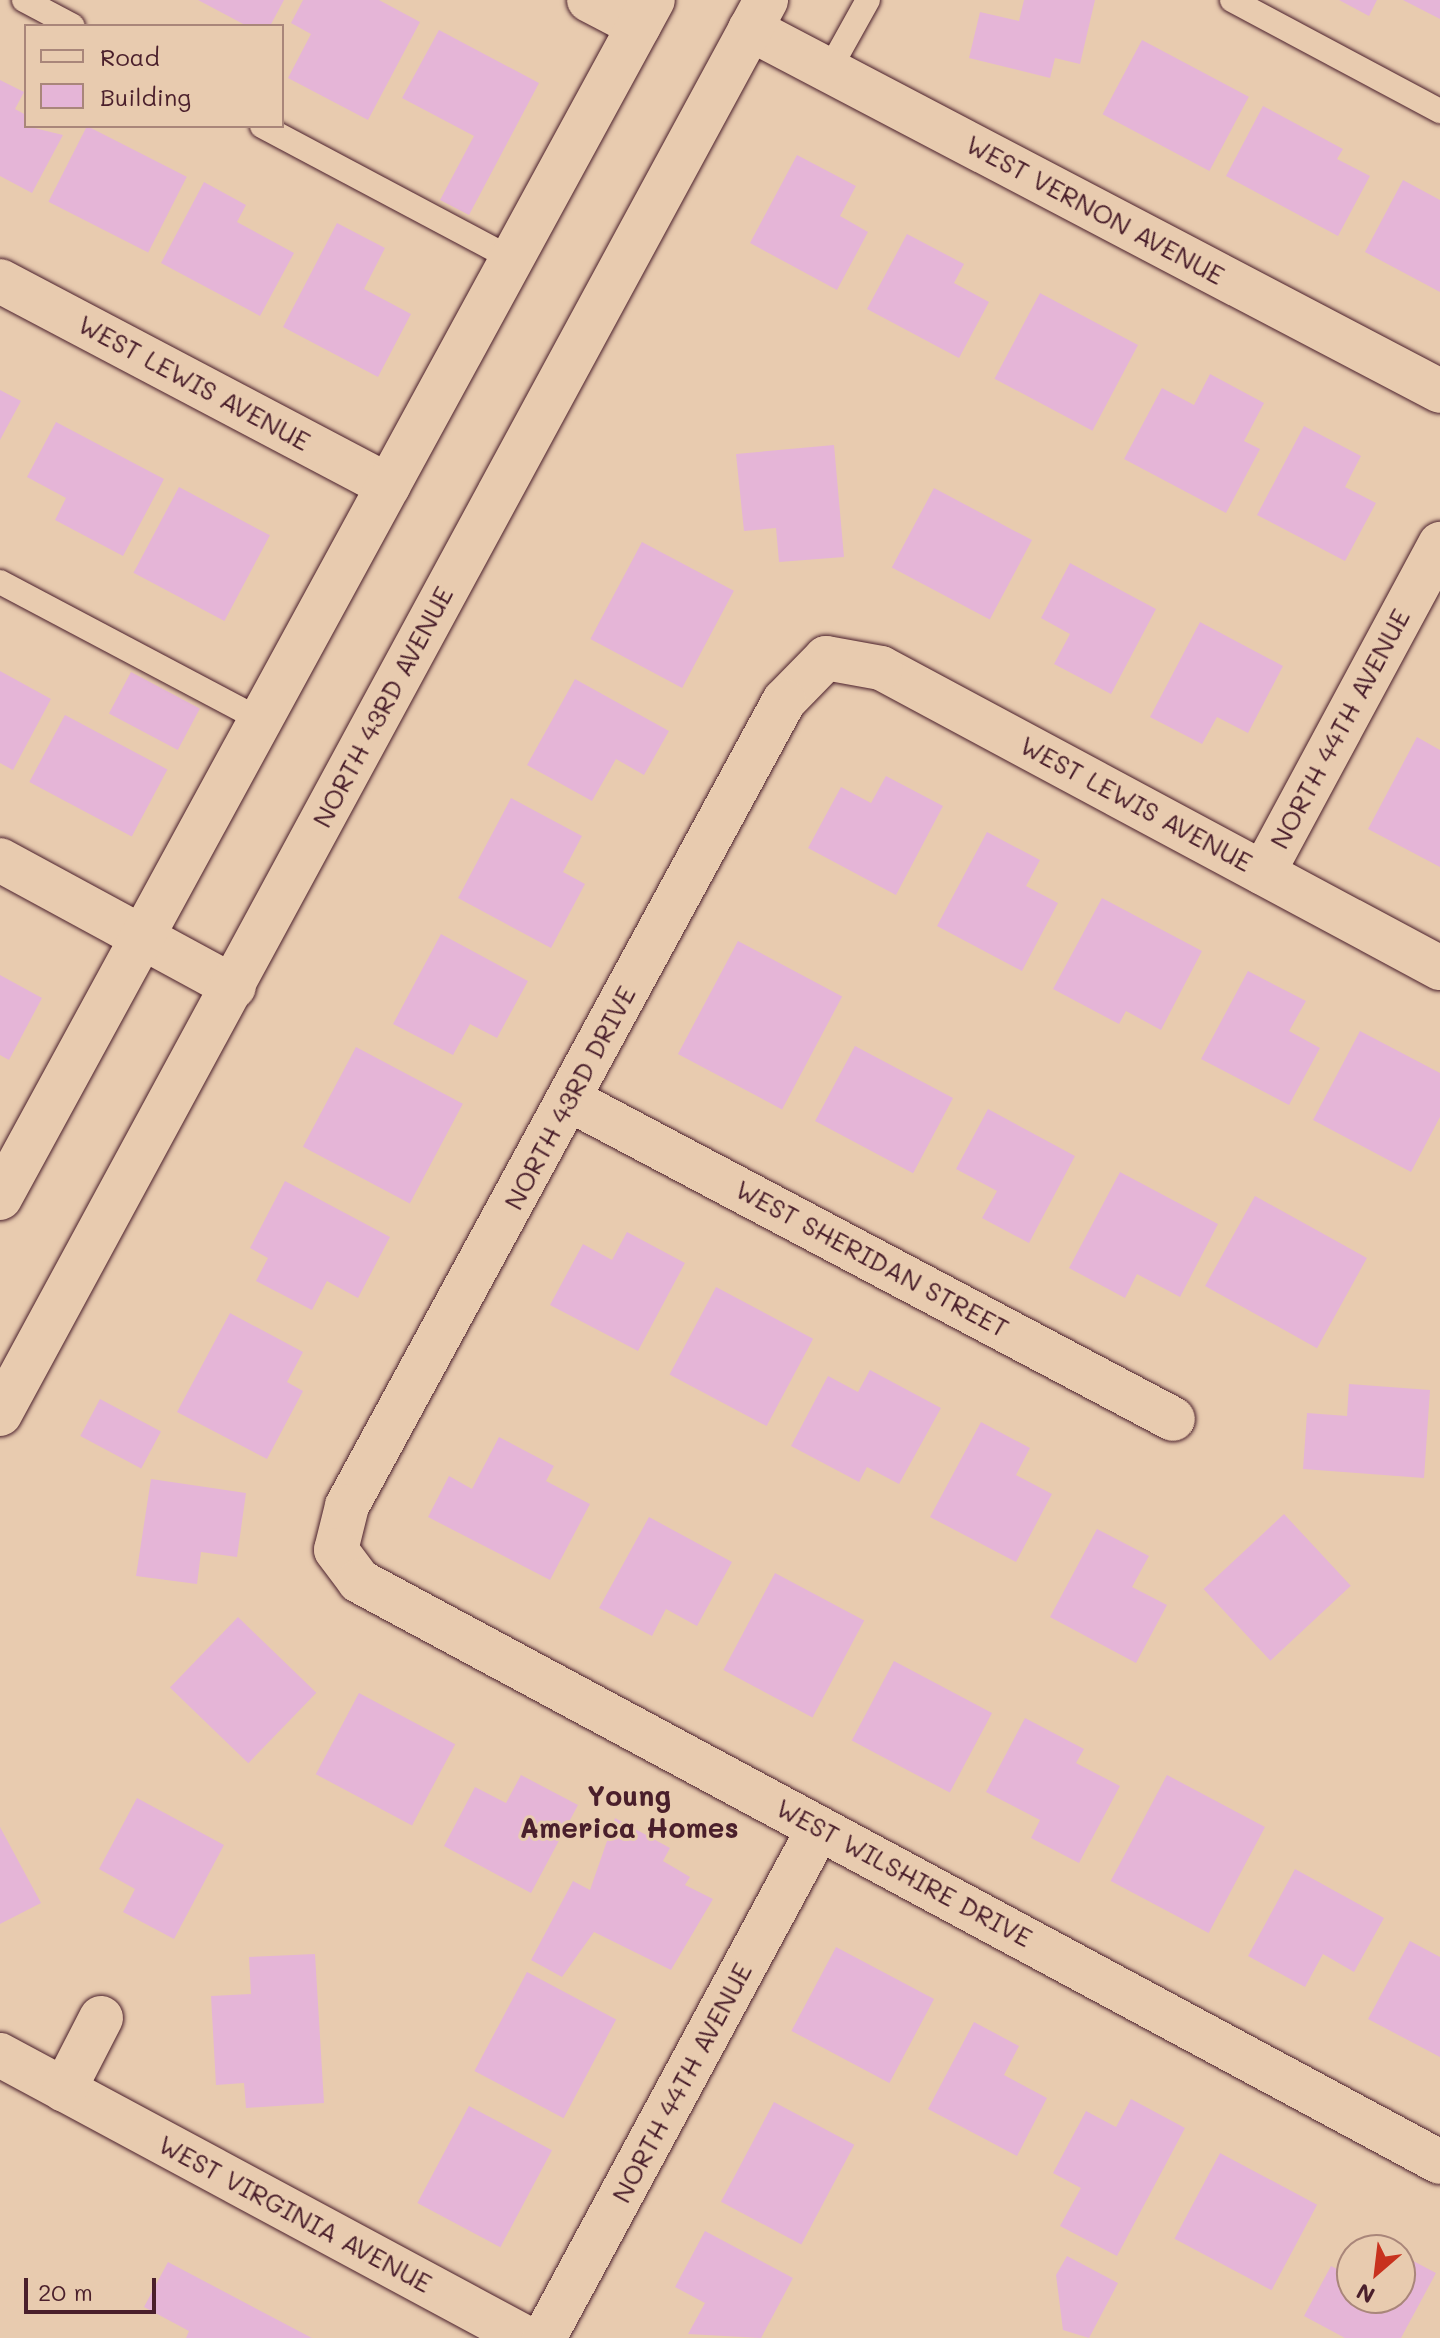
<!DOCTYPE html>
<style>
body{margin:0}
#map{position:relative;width:1440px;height:2338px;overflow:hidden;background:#e8cbaf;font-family:Mali,sans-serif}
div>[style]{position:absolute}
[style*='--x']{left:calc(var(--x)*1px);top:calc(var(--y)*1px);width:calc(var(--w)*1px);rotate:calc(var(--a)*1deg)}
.building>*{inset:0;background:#e5b5d7;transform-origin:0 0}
.roads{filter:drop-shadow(0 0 2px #4a1f2b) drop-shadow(0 0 2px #4a1f2b)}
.lane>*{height:24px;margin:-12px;padding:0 12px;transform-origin:12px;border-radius:12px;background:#e8cbaf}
.street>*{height:44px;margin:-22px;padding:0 22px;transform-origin:22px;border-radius:22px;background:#e8cbaf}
.secondary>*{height:44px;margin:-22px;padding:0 22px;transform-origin:22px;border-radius:22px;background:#e8cbaf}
span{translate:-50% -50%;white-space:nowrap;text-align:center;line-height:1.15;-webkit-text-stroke:6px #e8cbaf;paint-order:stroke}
.street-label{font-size:26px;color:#4a1f2b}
.neighbourhood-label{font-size:28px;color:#4a1f2b;font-weight:700}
.legend{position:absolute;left:24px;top:24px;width:260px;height:104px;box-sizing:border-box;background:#e8cbaf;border:2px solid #a9867a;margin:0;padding:10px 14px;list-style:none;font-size:24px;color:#4a1f2b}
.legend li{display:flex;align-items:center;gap:16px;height:40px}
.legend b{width:40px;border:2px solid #a9867a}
.north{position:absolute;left:1336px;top:2234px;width:80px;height:80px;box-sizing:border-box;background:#e8cbaf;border:2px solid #a9867a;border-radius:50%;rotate:208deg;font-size:22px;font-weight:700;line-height:32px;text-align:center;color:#4a1f2b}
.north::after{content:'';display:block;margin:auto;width:28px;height:36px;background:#c8321e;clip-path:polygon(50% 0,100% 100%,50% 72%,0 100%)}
.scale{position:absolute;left:24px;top:2278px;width:132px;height:36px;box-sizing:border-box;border:4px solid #4a1f2b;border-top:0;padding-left:10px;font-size:24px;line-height:28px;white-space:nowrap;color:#4a1f2b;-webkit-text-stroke:6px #e8cbaf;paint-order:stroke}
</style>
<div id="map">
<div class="building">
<div style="clip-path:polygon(198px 0,284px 0,270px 26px,247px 26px)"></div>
<div style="clip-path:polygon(303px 0,379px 0,420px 22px,368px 120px,288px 78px,311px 34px,291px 23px)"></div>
<div style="clip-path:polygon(1024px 0,1095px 0,1080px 64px,1055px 58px,1050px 78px,969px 58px,980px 12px,1019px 21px)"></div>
<div style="clip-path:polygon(1339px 0,1377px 0,1369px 16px)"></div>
<div style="clip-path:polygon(1403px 0,1440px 0,1440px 19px)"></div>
<div style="clip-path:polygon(439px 30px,539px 83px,469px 215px,440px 200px,474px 136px,402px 98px)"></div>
<div style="left:1142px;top:40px;width:121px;height:84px;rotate:28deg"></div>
<div style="clip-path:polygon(0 80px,24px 92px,15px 109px,26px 115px,26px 126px,63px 135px,32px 193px,0 176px)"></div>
<div style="clip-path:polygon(1263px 106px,1343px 149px,1337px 159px,1370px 176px,1338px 236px,1226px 176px)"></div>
<div style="left:87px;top:126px;width:112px;height:85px;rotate:27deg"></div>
<div style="clip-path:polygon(797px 155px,856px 186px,840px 216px,868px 232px,837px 290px,750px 243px)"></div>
<div style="clip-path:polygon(1403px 180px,1440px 200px,1440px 292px,1365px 252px)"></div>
<div style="clip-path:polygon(204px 182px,246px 205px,237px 222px,294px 253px,260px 316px,161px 263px)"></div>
<div style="clip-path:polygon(337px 223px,385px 248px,364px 289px,411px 314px,378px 377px,283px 327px)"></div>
<div style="clip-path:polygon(907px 234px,964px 264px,954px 283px,989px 302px,959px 358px,867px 309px)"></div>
<div style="left:1040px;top:293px;width:111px;height:97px;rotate:28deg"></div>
<div style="clip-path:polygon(1210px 374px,1264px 403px,1244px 441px,1260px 449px,1226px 513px,1124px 459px,1162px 388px,1194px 405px)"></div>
<div style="clip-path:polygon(0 390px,21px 401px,0 440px)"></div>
<div style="clip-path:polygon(56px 422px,164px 479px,123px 556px,55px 520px,66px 498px,27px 477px)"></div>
<div style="clip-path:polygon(1304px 426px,1361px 456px,1345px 487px,1376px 503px,1345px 561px,1257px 515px)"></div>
<div style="clip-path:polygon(834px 445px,844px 557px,779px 562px,776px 528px,744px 531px,736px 454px)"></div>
<div style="left:179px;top:487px;width:103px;height:97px;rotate:28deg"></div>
<div style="left:934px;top:488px;width:111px;height:90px;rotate:28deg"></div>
<div style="left:642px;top:542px;width:104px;height:110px;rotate:28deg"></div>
<div style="clip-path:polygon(1070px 563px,1156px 609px,1111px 694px,1054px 664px,1070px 634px,1041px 618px)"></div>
<div style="clip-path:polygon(1200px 622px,1283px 666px,1248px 733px,1217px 717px,1202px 744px,1150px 717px)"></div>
<div style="clip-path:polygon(0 671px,51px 699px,13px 770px,0 763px)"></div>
<div style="left:131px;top:672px;width:78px;height:47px;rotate:28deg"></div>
<div style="clip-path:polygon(575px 679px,669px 731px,644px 775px,616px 759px,592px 801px,527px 765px)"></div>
<div style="left:65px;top:715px;width:116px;height:76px;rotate:28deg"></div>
<div style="clip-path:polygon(1417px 737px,1440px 750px,1440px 867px,1368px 829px)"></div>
<div style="clip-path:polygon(886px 776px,943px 806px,896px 895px,808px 848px,841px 787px,871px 803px)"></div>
<div style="clip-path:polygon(511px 798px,582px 836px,563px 872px,585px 884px,551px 948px,458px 898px)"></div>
<div style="clip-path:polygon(987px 832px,1040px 860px,1026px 886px,1058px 903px,1022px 971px,937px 926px)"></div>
<div style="clip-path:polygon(1102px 898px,1202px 951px,1161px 1030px,1126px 1011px,1119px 1024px,1053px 989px)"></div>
<div style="clip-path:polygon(441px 934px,528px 981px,497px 1038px,470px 1024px,453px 1055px,393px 1024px)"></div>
<div style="left:738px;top:941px;width:118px;height:128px;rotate:28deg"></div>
<div style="clip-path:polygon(1248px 971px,1306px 1001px,1289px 1031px,1320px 1048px,1289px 1105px,1201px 1059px)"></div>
<div style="clip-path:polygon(0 975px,42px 998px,9px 1060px,0 1055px)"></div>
<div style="clip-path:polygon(1360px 1031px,1440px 1073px,1440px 1117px,1411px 1172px,1313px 1120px)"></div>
<div style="left:855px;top:1046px;width:111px;height:85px;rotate:28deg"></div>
<div style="left:356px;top:1047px;width:121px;height:113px;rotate:28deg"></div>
<div style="clip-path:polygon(988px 1109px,1075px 1156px,1029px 1243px,982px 1218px,997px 1191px,956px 1169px)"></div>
<div style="clip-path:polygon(1120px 1172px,1218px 1224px,1180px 1297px,1137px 1274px,1125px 1298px,1069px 1268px)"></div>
<div style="clip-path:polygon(285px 1181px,390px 1237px,358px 1298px,327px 1281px,312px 1310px,256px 1281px,268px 1258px,250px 1248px)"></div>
<div style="left:1255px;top:1196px;width:128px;height:103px;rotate:29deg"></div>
<div style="clip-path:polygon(627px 1232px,685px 1263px,638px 1351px,550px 1305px,583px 1244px,612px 1260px)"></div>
<div style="left:716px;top:1287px;width:110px;height:99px;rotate:28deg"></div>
<div style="clip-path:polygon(230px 1313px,303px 1352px,287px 1382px,303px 1391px,267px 1459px,177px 1412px)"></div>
<div style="clip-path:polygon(870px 1370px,941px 1408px,899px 1484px,867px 1467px,859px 1482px,791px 1446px,828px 1376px,858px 1392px)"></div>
<div style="clip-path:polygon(1349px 1384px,1430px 1390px,1424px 1478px,1303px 1469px,1307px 1413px,1347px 1416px)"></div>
<div style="left:100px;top:1399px;width:69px;height:42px;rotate:28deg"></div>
<div style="clip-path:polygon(981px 1422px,1030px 1448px,1016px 1475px,1052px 1494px,1016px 1562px,930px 1517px)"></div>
<div style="clip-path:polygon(499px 1437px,554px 1466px,546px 1481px,590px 1504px,550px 1580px,428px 1517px,449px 1476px,472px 1489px)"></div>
<div style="clip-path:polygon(151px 1479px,246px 1493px,237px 1557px,201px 1552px,197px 1584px,136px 1576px)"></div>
<div style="left:1284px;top:1514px;width:98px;height:110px;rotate:47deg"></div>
<div style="clip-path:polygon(649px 1517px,732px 1562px,697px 1626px,666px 1609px,652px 1636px,599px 1608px)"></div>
<div style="clip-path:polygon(1097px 1529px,1149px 1556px,1132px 1587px,1167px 1605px,1136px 1663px,1050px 1617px)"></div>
<div style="left:775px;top:1573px;width:101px;height:110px;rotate:28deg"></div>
<div style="left:238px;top:1617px;width:109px;height:98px;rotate:44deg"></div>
<div style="left:894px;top:1661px;width:111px;height:90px;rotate:28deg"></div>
<div style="left:359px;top:1693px;width:109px;height:92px;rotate:28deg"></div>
<div style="clip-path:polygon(1025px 1718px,1084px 1749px,1076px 1763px,1120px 1786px,1079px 1863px,1031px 1838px,1040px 1820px,986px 1792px)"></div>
<div style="clip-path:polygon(521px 1775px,578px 1805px,531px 1893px,444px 1846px,475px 1787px,506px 1803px)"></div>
<div style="left:1167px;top:1775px;width:111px;height:120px;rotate:28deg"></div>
<div style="clip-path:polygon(137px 1798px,224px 1845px,174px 1939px,123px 1912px,135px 1889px,99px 1869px)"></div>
<div style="clip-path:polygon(615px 1818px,670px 1848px,663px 1861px,690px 1877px,685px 1885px,713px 1899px,671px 1970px,594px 1932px,562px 1977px,531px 1960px,573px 1881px,590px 1890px)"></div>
<div style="clip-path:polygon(0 1827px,41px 1903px,0 1924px)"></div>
<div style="clip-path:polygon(1295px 1869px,1384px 1918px,1354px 1972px,1323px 1954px,1305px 1987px,1248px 1956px)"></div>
<div style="clip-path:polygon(1410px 1941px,1440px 1957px,1440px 2057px,1368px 2019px)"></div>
<div style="left:836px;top:1947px;width:111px;height:95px;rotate:28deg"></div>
<div style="clip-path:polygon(315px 1954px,324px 2103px,246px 2108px,244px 2083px,216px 2085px,211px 1996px,251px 1994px,249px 1957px)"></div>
<div style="left:527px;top:1972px;width:101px;height:112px;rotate:28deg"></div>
<div style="clip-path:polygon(974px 2022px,1019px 2046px,1004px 2075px,1047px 2098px,1017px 2156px,928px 2109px)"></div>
<div style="clip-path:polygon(1131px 2099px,1185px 2128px,1117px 2256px,1060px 2226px,1081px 2188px,1053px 2173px,1086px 2111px,1116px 2127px)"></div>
<div style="left:774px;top:2102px;width:91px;height:113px;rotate:28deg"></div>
<div style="left:469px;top:2106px;width:94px;height:110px;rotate:28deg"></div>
<div style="left:1220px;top:2153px;width:110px;height:97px;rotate:28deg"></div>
<div style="clip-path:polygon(705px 2231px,793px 2278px,761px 2338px,688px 2334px,705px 2303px,675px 2287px)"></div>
<div style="clip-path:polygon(1400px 2254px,1436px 2273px,1401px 2338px,1345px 2338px,1304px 2316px,1331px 2266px,1352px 2277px,1352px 2298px,1400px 2298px)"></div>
<div style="clip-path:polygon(1067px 2256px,1118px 2283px,1089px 2338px,1063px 2330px,1056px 2275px)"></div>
<div style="clip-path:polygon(168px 2262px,312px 2338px,186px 2338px,189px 2331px,144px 2307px)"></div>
</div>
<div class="roads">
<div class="lane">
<div style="--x:24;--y:0;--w:55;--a:28"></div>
<div style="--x:1232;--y:0;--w:236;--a:28.1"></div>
<div style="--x:829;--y:70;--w:80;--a:-60.9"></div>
<div style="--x:262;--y:126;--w:283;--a:28"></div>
<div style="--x:0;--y:582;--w:295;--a:27.9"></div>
</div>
<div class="street">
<div style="--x:589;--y:0;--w:56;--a:27.5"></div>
<div style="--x:750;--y:29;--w:779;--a:27.68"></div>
<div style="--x:0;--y:281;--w:439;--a:27.8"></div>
<div style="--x:0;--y:860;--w:266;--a:28.5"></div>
<div style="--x:1263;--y:873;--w:374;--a:-61.7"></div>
<div style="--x:1440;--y:968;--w:634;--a:-151.78"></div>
<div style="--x:881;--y:668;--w:56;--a:-169.7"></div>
<div style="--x:826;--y:658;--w:60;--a:134.3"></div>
<div style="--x:784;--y:701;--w:916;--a:118.5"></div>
<div style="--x:347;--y:1506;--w:45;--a:104"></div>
<div style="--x:336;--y:1550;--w:39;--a:53"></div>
<div style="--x:359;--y:1581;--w:1227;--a:28.26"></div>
<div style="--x:570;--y:1100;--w:682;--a:27.88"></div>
<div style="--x:0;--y:1198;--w:1364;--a:-61.41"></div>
<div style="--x:0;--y:2055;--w:597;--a:28.28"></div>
<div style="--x:64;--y:2090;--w:81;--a:-62.8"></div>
<div style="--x:544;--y:2338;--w:579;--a:-61.67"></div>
</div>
<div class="secondary">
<div style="--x:0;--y:1414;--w:1608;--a:-61.55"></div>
</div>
</div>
<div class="street-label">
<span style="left:1095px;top:210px;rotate:28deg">WEST VERNON AVENUE</span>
<span style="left:194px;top:383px;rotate:28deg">WEST LEWIS AVENUE</span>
<span style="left:383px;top:707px;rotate:-62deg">NORTH 43RD AVENUE</span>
<span style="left:1340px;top:729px;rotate:-62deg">NORTH 44TH AVENUE</span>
<span style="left:1136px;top:804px;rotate:28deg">WEST LEWIS AVENUE</span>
<span style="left:570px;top:1098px;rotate:-62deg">NORTH 43RD DRIVE</span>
<span style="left:872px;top:1259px;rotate:28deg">WEST SHERIDAN STREET</span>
<span style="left:904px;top:1873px;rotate:28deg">WEST WILSHIRE DRIVE</span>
<span style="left:682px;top:2083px;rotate:-62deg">NORTH 44TH AVENUE</span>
<span style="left:295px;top:2214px;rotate:28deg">WEST VIRGINIA AVENUE</span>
</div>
<div class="neighbourhood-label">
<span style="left:629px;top:1811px">Young<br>America Homes</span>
</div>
<ul class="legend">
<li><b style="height:10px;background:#e8cbaf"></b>Road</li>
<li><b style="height:22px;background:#e5b5d7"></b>Building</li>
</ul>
<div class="north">N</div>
<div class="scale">20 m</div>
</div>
